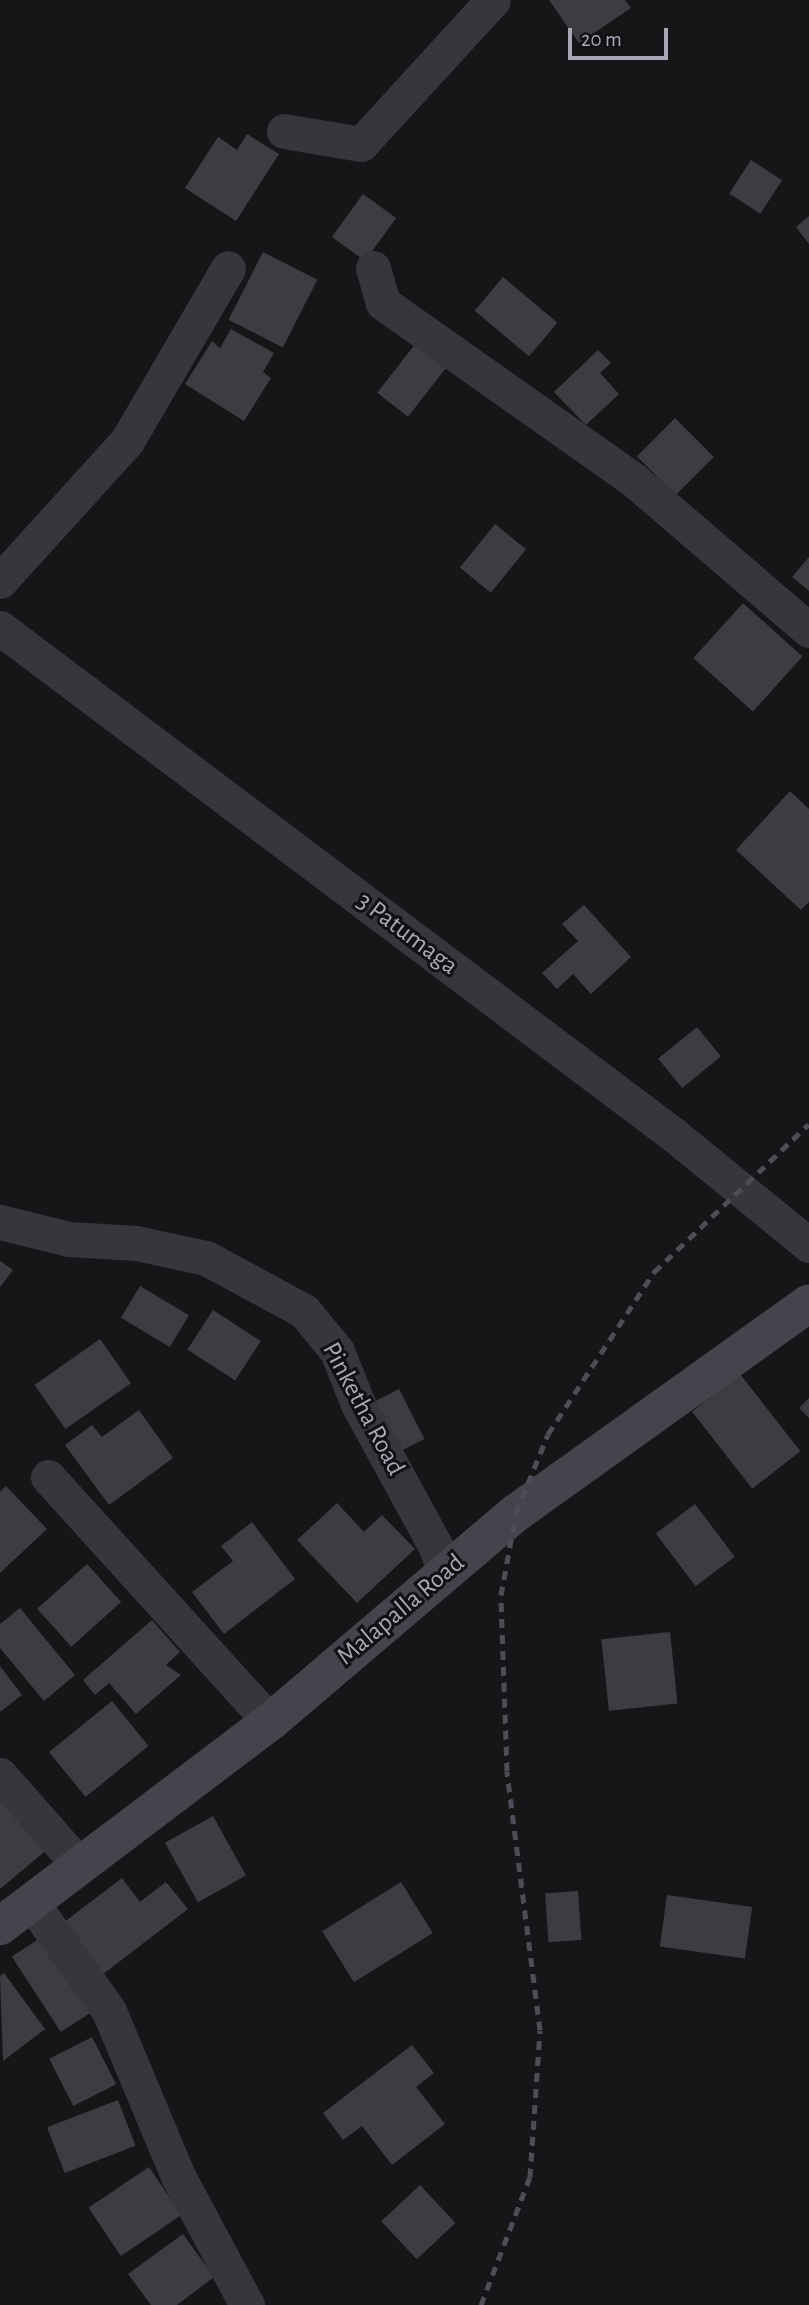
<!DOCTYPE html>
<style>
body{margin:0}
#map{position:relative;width:809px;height:2305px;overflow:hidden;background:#161517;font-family:"Alegreya Sans",sans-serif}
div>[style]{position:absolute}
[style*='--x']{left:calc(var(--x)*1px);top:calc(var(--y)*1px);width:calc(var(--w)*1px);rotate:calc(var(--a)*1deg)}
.building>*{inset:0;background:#3d3d41;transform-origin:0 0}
.street>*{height:35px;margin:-17.5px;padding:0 17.5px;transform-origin:17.5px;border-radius:17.5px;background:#37363c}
.secondary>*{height:38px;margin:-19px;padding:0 19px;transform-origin:19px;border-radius:19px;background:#44454c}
.rail>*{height:5px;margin-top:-2.5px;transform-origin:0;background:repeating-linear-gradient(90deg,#4d4e55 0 9px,transparent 0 16px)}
span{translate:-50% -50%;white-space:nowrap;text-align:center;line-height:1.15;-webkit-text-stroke:6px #111012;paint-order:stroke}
.street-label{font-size:26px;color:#a8a9b7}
.scale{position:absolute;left:568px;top:28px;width:100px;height:32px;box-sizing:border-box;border:4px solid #a8a9b7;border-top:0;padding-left:9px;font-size:21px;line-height:24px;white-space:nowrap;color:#a8a9b7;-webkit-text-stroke:5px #111012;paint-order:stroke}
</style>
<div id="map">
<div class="building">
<div style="clip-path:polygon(549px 0,625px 0,631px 8px,579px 43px)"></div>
<div style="clip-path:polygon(247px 134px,279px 154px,236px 221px,185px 188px,218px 137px,237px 150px)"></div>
<div style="left:751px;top:160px;width:37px;height:40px;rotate:33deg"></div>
<div style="left:363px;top:194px;width:41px;height:53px;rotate:36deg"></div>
<div style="clip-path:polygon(809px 216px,809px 244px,796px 227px)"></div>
<div style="left:263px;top:252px;width:61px;height:76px;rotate:27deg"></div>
<div style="left:503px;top:277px;width:71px;height:44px;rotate:40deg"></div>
<div style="clip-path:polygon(231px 329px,274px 353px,263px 372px,271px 378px,244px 421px,185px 384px,212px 341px,220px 348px)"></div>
<div style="left:416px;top:343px;width:39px;height:63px;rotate:38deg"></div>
<div style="clip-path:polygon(598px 350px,611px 363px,600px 373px,619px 394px,586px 425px,554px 392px)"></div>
<div style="left:675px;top:418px;width:55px;height:54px;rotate:45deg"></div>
<div style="left:495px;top:524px;width:40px;height:56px;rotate:39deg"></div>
<div style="clip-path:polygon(809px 557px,809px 591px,792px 577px)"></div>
<div style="left:743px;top:603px;width:80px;height:74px;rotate:42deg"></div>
<div style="clip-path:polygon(790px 791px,809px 809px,809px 902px,801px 910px,736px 850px)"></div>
<div style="clip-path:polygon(584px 905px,631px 957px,591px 994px,573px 974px,557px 989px,542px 973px,578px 941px,562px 924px)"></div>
<div style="left:697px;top:1027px;width:38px;height:50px;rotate:51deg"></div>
<div style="clip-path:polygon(0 1261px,13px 1270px,0 1287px)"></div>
<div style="left:140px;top:1286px;width:57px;height:37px;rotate:31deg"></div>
<div style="left:213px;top:1310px;width:57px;height:47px;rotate:33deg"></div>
<div style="left:100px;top:1339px;width:54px;height:80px;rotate:55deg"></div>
<div style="left:740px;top:1374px;width:98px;height:61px;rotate:52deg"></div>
<div style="left:399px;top:1389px;width:56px;height:31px;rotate:63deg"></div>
<div style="clip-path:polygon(809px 1398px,809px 1418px,799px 1408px)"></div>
<div style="clip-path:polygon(139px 1410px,173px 1458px,109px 1505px,65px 1445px,92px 1425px,102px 1437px)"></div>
<div style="clip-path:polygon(6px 1486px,47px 1529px,0 1573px,0 1492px)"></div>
<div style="clip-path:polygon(337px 1503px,364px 1532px,382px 1515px,415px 1549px,357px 1603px,297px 1540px)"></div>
<div style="left:695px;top:1504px;width:66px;height:49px;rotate:53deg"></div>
<div style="clip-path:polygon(252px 1522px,295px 1579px,224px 1634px,192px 1592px,233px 1561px,221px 1546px)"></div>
<div style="left:87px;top:1564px;width:51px;height:67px;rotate:48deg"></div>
<div style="clip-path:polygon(20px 1608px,75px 1675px,44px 1701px,0 1648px,0 1624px)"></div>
<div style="clip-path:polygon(152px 1620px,180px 1652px,166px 1665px,181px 1675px,136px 1714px,109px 1683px,95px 1695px,83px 1680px)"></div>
<div style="left:670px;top:1632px;width:72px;height:69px;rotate:84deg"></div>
<div style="clip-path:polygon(0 1666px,22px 1695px,0 1712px)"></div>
<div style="left:112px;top:1701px;width:58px;height:81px;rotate:51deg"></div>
<div style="clip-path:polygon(0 1792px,48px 1849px,0 1889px)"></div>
<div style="left:213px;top:1816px;width:68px;height:55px;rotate:61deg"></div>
<div style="clip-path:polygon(122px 1878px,140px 1902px,166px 1882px,188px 1909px,102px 1975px,63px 1923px)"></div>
<div style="left:401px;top:1882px;width:60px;height:93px;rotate:58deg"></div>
<div style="left:578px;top:1891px;width:49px;height:33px;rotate:86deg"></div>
<div style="left:667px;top:1895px;width:86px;height:52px;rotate:8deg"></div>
<div style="left:42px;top:1937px;width:90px;height:36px;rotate:57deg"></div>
<div style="clip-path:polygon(4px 1973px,45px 2029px,3px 2061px,0 1976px)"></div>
<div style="left:92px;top:2037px;width:53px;height:48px;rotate:63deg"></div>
<div style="clip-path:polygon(412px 2045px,434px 2073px,416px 2087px,445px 2124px,392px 2165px,362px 2126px,343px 2140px,323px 2113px)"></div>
<div style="left:118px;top:2100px;width:49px;height:76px;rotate:69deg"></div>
<div style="left:149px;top:2167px;width:58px;height:73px;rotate:56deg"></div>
<div style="left:420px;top:2185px;width:52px;height:53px;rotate:47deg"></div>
<div style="clip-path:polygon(183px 2234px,214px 2277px,177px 2305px,151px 2305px,128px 2274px)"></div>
</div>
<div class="street">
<div style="--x:284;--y:131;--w:78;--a:9.6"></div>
<div style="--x:361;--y:144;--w:195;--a:-47.5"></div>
<div style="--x:373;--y:268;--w:36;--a:74"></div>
<div style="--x:383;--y:303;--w:309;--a:35.2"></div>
<div style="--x:635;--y:481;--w:229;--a:40.6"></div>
<div style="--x:0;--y:581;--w:189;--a:-47.8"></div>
<div style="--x:127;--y:441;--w:200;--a:-59.7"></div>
<div style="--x:0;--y:628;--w:843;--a:36.95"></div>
<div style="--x:674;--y:1135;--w:174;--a:39.2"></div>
<div style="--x:0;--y:1222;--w:71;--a:13.8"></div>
<div style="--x:69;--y:1239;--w:67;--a:3.4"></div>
<div style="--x:136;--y:1243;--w:72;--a:12.1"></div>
<div style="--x:206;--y:1258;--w:111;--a:28.4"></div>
<div style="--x:304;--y:1311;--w:52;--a:50.5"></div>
<div style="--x:337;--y:1351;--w:57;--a:68.4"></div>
<div style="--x:358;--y:1404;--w:161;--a:61.4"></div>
<div style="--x:435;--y:1545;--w:30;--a:70"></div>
<div style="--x:48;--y:1477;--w:331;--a:47.8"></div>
<div style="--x:0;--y:1775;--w:121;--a:48.7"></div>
<div style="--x:31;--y:1902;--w:134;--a:54.4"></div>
<div style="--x:109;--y:2011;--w:181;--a:67.3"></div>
<div style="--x:179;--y:2178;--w:144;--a:61.8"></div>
</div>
<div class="secondary">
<div style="--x:0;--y:1926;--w:338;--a:-37.1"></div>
<div style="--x:270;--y:1722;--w:323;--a:-40.4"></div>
<div style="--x:516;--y:1513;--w:360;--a:-35.6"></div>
</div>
<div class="rail">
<div style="--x:481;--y:2305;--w:137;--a:-69.1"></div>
<div style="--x:530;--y:2177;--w:147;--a:-86.1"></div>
<div style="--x:540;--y:2030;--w:261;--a:-97.3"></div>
<div style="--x:507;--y:1771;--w:176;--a:-92"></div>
<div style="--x:501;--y:1595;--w:83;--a:-79.6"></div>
<div style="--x:516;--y:1513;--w:85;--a:-67.9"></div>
<div style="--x:548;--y:1434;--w:194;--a:-56.8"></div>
<div style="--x:654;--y:1272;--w:214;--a:-43.7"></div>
</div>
<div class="street-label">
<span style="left:407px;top:934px;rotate:37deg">3 Patumaga</span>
<span style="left:363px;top:1409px;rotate:62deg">Pinketha Road</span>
<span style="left:401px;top:1610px;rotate:-40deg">Malapalla Road</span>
</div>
<div class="scale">20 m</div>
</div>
